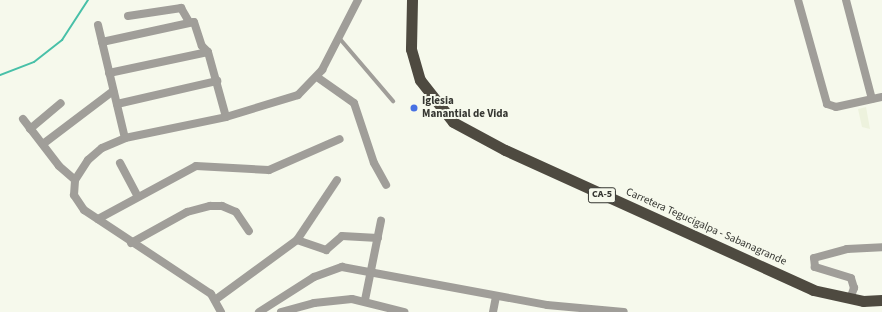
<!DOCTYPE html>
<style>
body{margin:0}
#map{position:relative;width:882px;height:312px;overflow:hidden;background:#f6f9ec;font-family:"Source Sans 3",sans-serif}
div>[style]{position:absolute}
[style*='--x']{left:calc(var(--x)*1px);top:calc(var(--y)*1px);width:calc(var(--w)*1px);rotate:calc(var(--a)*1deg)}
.built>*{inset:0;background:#edf2dd}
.stream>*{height:2px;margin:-1px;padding:0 1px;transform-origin:1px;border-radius:1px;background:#48c0a8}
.service>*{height:4px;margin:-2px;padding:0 2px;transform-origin:2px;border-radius:2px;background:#a09e99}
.minor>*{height:8px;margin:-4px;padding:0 4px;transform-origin:4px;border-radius:4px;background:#a09e99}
.trunk>*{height:11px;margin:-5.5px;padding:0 5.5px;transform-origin:5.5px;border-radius:5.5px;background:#4e4a40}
.dots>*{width:11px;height:11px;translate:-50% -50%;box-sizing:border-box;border:2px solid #f6f9ec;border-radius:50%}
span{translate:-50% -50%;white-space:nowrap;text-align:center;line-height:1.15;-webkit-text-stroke:4px #f6f9ec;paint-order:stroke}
.shield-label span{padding:1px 3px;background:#f6f9ec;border:1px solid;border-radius:3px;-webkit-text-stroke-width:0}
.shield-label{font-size:10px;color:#363732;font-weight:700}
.poi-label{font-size:11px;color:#363732;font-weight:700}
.left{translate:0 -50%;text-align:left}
.street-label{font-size:11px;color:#363732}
</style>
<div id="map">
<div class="built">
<div style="clip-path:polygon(866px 107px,870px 129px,862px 127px,858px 109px)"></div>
</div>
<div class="stream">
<div style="--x:0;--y:75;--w:36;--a:-21"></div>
<div style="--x:34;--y:62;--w:36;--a:-38"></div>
<div style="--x:62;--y:40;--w:48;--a:-57"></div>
</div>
<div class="service">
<div style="--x:340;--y:39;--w:82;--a:49.5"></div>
</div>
<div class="minor">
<div style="--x:798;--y:0;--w:108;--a:74.4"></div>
<div style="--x:827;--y:104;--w:9;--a:18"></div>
<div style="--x:836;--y:107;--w:47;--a:-12.3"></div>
<div style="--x:846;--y:0;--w:102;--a:75.3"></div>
<div style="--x:128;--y:16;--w:54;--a:-8.6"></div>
<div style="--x:181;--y:8;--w:16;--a:60"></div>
<div style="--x:98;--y:25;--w:116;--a:76.6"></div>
<div style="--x:102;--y:42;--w:94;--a:-12.3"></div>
<div style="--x:194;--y:22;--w:25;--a:72"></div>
<div style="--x:202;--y:46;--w:8;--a:45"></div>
<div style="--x:208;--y:52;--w:67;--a:74.5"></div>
<div style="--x:109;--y:73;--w:101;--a:-12"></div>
<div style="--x:317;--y:77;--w:45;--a:35.1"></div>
<div style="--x:354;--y:103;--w:63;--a:71.6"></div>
<div style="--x:374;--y:163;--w:25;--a:61"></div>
<div style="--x:117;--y:104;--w:103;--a:-13"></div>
<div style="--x:23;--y:119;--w:59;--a:52.5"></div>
<div style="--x:59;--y:166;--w:21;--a:41"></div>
<div style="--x:30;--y:129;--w:40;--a:-40"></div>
<div style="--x:43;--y:144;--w:88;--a:-37.1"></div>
<div style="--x:120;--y:163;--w:38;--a:62"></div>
<div style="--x:98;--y:219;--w:111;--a:-28.4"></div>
<div style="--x:196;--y:166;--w:73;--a:3.1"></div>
<div style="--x:269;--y:170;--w:77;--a:-23.6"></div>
<div style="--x:297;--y:240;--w:31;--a:19"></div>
<div style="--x:326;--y:250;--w:21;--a:-41"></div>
<div style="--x:342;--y:236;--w:36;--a:3"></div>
<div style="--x:131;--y:243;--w:64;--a:-29"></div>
<div style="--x:187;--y:212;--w:24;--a:-15"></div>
<div style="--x:210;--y:206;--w:12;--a:0"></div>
<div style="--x:222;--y:206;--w:15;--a:23"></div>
<div style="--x:236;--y:212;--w:23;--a:56"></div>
<div style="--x:850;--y:299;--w:12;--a:-70"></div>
<div style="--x:854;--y:288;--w:10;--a:-107"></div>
<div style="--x:851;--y:278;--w:38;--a:-163"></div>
<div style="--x:815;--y:267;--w:9;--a:-96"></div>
<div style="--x:814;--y:258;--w:34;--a:-15"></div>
<div style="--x:847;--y:249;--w:35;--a:-3"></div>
<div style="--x:215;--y:300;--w:102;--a:-36.2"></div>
<div style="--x:297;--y:240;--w:72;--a:-56.3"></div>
<div style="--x:365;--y:300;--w:81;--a:-78.6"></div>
<div style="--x:221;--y:312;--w:21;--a:-119"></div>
<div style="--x:211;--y:294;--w:152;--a:-146.5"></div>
<div style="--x:84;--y:210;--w:18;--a:-124"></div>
<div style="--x:74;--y:195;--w:15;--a:-86"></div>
<div style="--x:75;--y:180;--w:24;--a:-57"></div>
<div style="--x:88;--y:160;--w:18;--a:-41"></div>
<div style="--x:102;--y:148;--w:25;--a:-23"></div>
<div style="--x:125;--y:138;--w:103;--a:-11.7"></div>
<div style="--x:226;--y:117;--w:75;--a:-17"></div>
<div style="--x:298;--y:95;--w:35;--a:-46"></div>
<div style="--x:322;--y:70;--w:79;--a:-62.8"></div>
<div style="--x:259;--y:312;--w:65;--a:-32.5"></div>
<div style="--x:314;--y:277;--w:30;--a:-20"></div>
<div style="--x:342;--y:267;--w:208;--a:10.5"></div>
<div style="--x:547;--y:305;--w:77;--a:5.2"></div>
<div style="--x:281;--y:312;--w:34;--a:-15"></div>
<div style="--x:314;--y:303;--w:38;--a:-6"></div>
<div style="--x:352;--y:299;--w:54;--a:14"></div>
<div style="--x:493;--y:312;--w:16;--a:-79"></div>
</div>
<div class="trunk">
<div style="--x:412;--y:0;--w:49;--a:91.2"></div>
<div style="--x:411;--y:49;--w:32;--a:74"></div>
<div style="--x:420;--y:80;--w:53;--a:51.8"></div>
<div style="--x:453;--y:122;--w:59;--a:28.3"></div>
<div style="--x:505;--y:150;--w:338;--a:24.4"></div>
<div style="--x:813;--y:290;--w:51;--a:12.4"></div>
<div style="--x:863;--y:301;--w:19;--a:-3"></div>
</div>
<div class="dots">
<div style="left:414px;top:108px;background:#4771e3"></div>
</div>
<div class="shield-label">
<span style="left:602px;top:195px">CA-5</span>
</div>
<div class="poi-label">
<span class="left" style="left:422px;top:108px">Iglesia<br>Manantial de Vida</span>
</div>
<div class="street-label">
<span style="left:706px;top:227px;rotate:24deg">Carretera Tegucigalpa - Sabanagrande</span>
</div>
</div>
